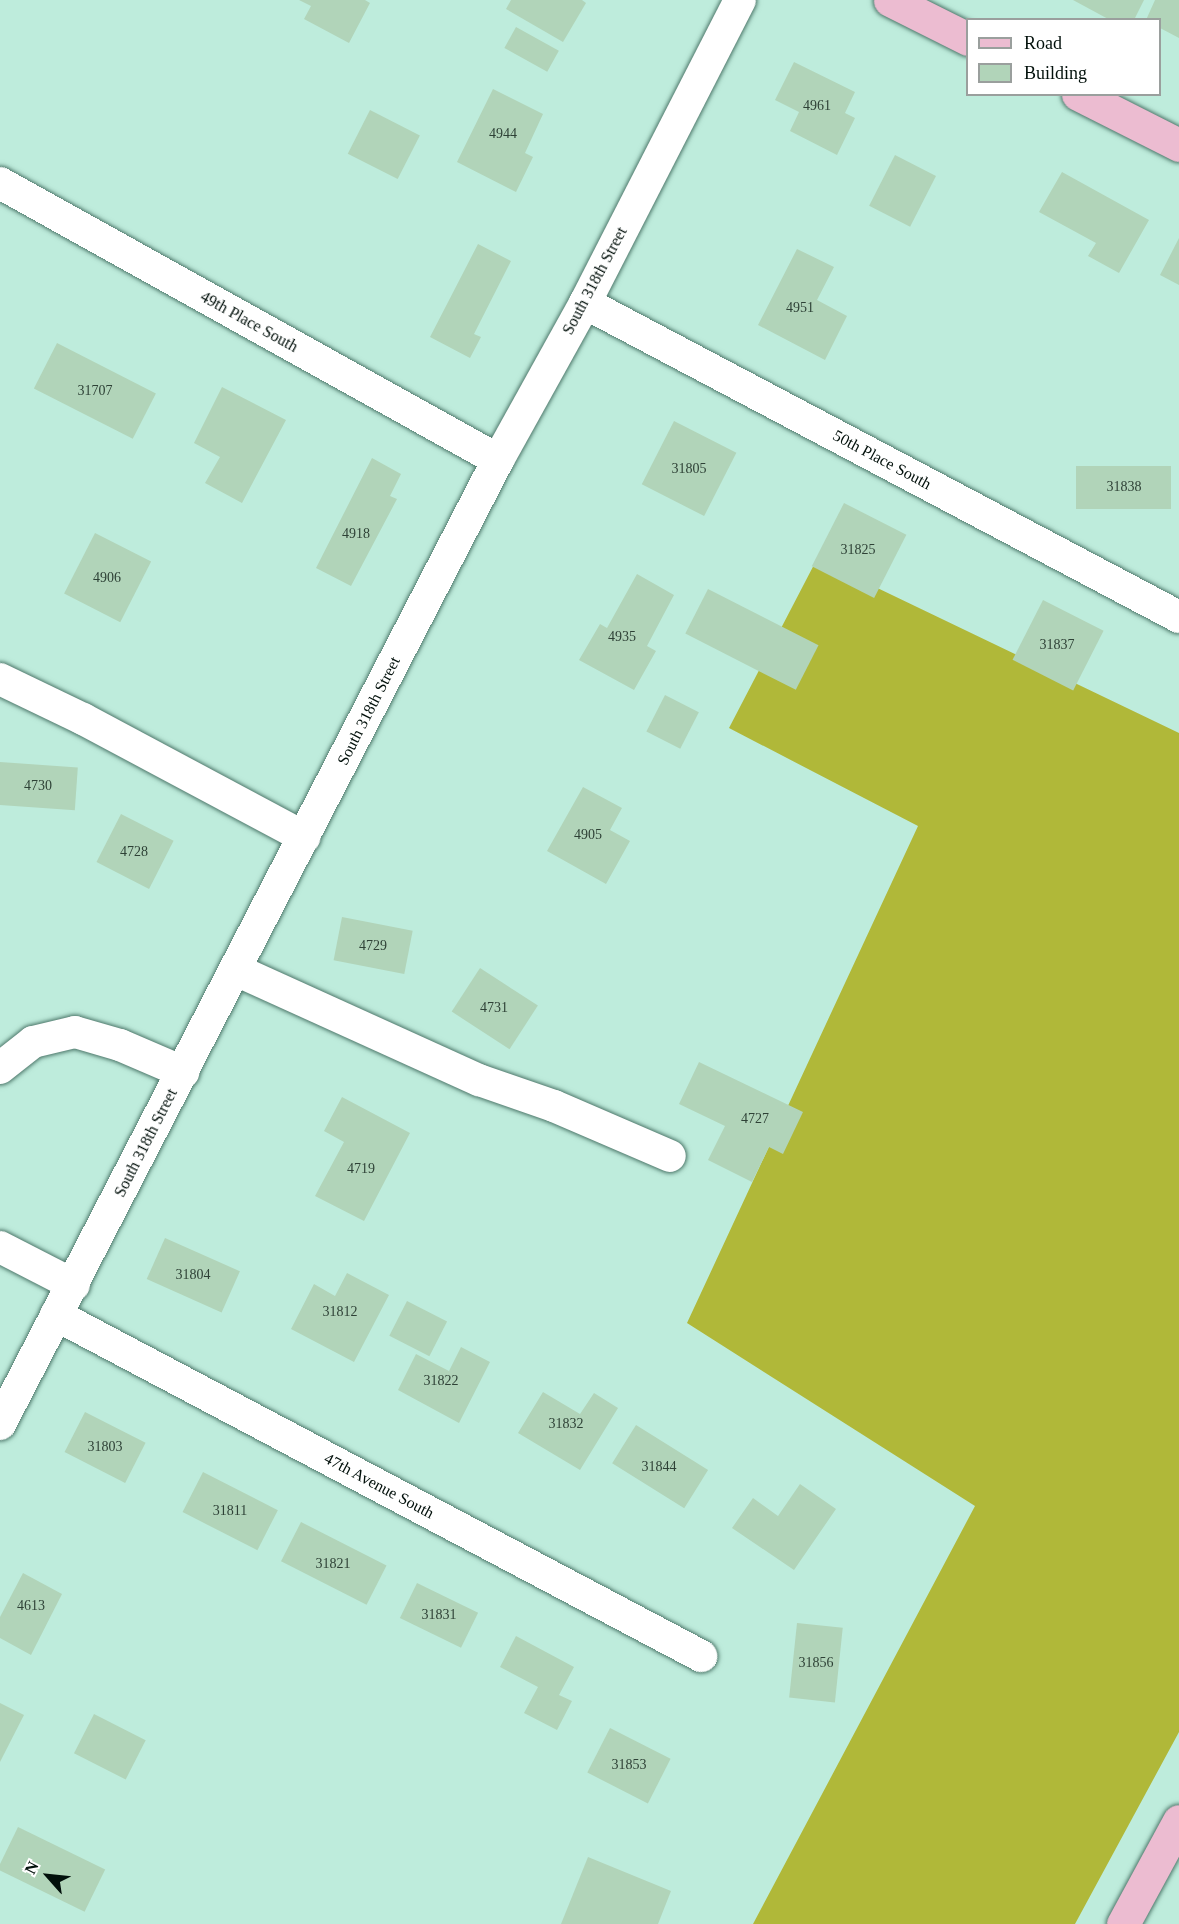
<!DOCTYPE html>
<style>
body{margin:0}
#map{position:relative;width:1179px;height:1924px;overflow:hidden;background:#beecdc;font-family:Georgia,serif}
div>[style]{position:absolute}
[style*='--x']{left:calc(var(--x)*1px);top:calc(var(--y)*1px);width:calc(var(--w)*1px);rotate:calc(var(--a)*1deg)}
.forest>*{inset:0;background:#b0b839}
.building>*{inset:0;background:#b1d4b9;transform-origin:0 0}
.roads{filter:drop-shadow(0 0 2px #4e786b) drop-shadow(0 0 2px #4e786b)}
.minor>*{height:32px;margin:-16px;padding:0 16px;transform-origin:16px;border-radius:16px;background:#fff}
.major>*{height:33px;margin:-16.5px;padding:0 16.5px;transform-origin:16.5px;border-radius:16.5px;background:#ecbcd1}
span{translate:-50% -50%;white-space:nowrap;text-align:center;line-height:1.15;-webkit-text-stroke:4.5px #fff;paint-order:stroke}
.number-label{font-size:14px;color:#2e4136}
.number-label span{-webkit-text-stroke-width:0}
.street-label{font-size:16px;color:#02100b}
.legend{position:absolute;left:966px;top:18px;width:195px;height:78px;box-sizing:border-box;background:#fff;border:2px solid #9a9f9d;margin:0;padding:8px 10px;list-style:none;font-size:18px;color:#02100b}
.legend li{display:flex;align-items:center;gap:12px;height:30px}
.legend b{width:30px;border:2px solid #9a9f9d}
.north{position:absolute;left:18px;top:1846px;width:60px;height:60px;-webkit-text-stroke:4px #fff;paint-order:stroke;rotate:297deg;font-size:16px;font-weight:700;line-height:24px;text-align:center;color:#02100b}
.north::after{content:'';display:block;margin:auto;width:21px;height:27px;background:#02100b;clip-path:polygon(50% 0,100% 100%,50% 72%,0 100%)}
</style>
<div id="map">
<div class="forest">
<div style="clip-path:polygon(817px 559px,1179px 733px,1179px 1732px,1075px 1924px,753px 1924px,975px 1506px,687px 1323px,918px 826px,729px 728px)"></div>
</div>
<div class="building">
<div style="clip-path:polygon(299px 0,365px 0,370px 3px,349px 43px,304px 19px,311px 6px)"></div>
<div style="clip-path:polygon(511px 0,582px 0,586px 3px,563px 42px,506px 9px)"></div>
<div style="clip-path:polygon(1073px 0,1144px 0,1134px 20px,1110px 20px)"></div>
<div style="clip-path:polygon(1155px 0,1179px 0,1179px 38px,1160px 28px,1160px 20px,1146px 20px)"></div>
<div style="left:516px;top:27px;width:49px;height:24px;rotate:29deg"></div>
<div style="clip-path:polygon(794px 62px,855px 92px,845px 113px,855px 118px,837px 155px,790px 131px,799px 112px,775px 100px)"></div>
<div style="clip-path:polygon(493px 89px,543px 114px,525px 153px,533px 157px,516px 192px,457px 162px)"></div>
<div style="left:370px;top:110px;width:56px;height:49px;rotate:27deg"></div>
<div style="left:895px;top:155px;width:46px;height:57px;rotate:27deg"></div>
<div style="clip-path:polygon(1062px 172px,1149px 220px,1119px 273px,1088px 256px,1096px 243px,1039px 212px)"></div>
<div style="clip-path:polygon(1179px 238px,1179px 285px,1160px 275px)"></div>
<div style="clip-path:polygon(478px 244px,511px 261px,474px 334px,481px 337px,470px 358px,430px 337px)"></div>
<div style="clip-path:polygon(797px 249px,834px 267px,817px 300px,847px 316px,825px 360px,758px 325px)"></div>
<div style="left:57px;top:343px;width:111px;height:51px;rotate:27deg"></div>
<div style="clip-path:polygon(222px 387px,286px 420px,242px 503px,205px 483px,220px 457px,194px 443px)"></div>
<div style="left:674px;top:421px;width:70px;height:71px;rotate:27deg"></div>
<div style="clip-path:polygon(372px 458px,401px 474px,390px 496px,397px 499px,351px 586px,316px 568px)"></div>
<div style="left:1076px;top:466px;width:95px;height:43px"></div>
<div style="left:844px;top:503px;width:70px;height:71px;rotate:27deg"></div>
<div style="left:95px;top:533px;width:63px;height:68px;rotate:27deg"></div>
<div style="clip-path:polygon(637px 574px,674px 595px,647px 646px,656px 651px,634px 690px,579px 660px,600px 624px,607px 628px)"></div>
<div style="left:708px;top:589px;width:124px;height:50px;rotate:27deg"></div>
<div style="left:1043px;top:600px;width:68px;height:67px;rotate:27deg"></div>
<div style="left:665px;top:695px;width:38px;height:41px;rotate:27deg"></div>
<div style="left:0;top:762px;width:78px;height:43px;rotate:4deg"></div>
<div style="clip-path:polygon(583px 787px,622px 808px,610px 830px,630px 841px,606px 884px,547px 851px)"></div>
<div style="left:121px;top:814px;width:59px;height:54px;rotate:27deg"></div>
<div style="left:342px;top:917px;width:72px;height:44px;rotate:11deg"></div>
<div style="left:480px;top:968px;width:69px;height:52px;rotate:33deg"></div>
<div style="clip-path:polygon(699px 1062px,803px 1112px,783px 1154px,769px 1147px,752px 1182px,708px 1160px,725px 1126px,679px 1104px)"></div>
<div style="clip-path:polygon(342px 1097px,410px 1133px,364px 1221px,315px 1196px,344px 1142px,324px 1131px)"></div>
<div style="left:165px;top:1238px;width:82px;height:45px;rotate:24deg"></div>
<div style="clip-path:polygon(347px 1273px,389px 1295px,354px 1362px,291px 1329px,314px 1284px,335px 1296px)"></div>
<div style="left:407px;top:1301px;width:45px;height:39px;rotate:27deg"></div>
<div style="clip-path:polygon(461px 1347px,490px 1362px,459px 1423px,398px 1390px,416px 1354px,449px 1371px)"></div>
<div style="clip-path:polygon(543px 1392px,580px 1414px,594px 1393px,618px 1408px,580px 1470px,518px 1433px)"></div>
<div style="left:85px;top:1412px;width:68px;height:45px;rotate:27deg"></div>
<div style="left:636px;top:1425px;width:85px;height:45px;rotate:32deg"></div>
<div style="left:203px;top:1472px;width:84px;height:45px;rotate:27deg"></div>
<div style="clip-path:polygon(800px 1484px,836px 1509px,794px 1570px,732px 1528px,753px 1498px,778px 1516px)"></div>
<div style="left:301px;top:1522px;width:96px;height:44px;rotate:27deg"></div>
<div style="clip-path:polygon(23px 1573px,62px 1594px,31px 1655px,0 1638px,0 1617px)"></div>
<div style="left:417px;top:1583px;width:68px;height:39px;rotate:26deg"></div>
<div style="left:797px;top:1623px;width:46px;height:75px;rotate:6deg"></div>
<div style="clip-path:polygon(516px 1636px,574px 1667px,559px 1695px,572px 1701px,557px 1730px,524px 1713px,538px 1687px,500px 1667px)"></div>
<div style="clip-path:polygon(0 1703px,24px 1715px,0 1762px)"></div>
<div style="left:94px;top:1714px;width:58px;height:44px;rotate:27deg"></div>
<div style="left:610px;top:1728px;width:68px;height:50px;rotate:27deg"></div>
<div style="left:18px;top:1827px;width:97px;height:47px;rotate:26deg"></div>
<div style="clip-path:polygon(588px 1857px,671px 1891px,658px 1924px,561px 1924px)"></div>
</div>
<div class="roads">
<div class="minor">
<div style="--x:0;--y:183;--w:570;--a:29.08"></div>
<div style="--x:585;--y:303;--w:672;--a:27.86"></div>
<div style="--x:0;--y:679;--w:92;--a:25.7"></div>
<div style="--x:83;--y:719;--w:251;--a:28.1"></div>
<div style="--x:236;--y:970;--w:267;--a:24.4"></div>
<div style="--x:479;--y:1080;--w:79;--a:19.1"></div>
<div style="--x:554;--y:1106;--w:126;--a:23.3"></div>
<div style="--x:0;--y:1068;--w:42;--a:-38.2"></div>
<div style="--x:33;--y:1042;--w:43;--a:-13.4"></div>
<div style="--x:75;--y:1032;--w:47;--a:16.1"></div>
<div style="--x:120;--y:1045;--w:69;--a:23.2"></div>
<div style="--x:0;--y:1247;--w:83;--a:27.2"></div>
<div style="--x:56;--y:1315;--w:730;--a:27.86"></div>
<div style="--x:0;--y:1424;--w:1085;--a:-62.68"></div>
<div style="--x:498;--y:460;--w:179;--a:-61"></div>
<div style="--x:585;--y:303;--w:340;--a:-62.9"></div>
</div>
<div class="major">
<div style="--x:890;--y:0;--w:87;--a:26.6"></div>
<div style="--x:1078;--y:94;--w:113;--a:26.8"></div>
<div style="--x:1123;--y:1924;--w:117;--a:-61.5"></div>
</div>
</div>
<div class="number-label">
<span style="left:817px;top:106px">4961</span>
<span style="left:503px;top:134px">4944</span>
<span style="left:800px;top:308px">4951</span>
<span style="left:95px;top:391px">31707</span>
<span style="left:689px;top:469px">31805</span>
<span style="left:1124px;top:487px">31838</span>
<span style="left:356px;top:534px">4918</span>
<span style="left:858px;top:550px">31825</span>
<span style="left:107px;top:578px">4906</span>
<span style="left:622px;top:637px">4935</span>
<span style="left:1057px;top:645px">31837</span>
<span style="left:38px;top:786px">4730</span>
<span style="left:588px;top:835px">4905</span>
<span style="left:134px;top:852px">4728</span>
<span style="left:373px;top:946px">4729</span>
<span style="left:494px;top:1008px">4731</span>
<span style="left:755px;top:1119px">4727</span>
<span style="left:361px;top:1169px">4719</span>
<span style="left:193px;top:1275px">31804</span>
<span style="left:340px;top:1312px">31812</span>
<span style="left:441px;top:1381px">31822</span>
<span style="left:566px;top:1424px">31832</span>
<span style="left:105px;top:1447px">31803</span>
<span style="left:659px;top:1467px">31844</span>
<span style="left:230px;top:1511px">31811</span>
<span style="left:333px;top:1564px">31821</span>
<span style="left:31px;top:1606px">4613</span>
<span style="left:439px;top:1615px">31831</span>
<span style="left:816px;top:1663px">31856</span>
<span style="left:629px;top:1765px">31853</span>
</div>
<div class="street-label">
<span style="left:595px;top:281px;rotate:-62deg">South 318th Street</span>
<span style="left:249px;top:322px;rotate:29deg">49th Place South</span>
<span style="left:882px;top:460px;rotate:28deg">50th Place South</span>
<span style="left:369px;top:711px;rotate:-63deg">South 318th Street</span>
<span style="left:146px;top:1143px;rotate:-63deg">South 318th Street</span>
<span style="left:379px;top:1486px;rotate:28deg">47th Avenue South</span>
</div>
<ul class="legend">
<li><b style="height:8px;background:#ecbcd1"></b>Road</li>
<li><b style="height:16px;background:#b1d4b9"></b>Building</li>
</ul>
<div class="north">N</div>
</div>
